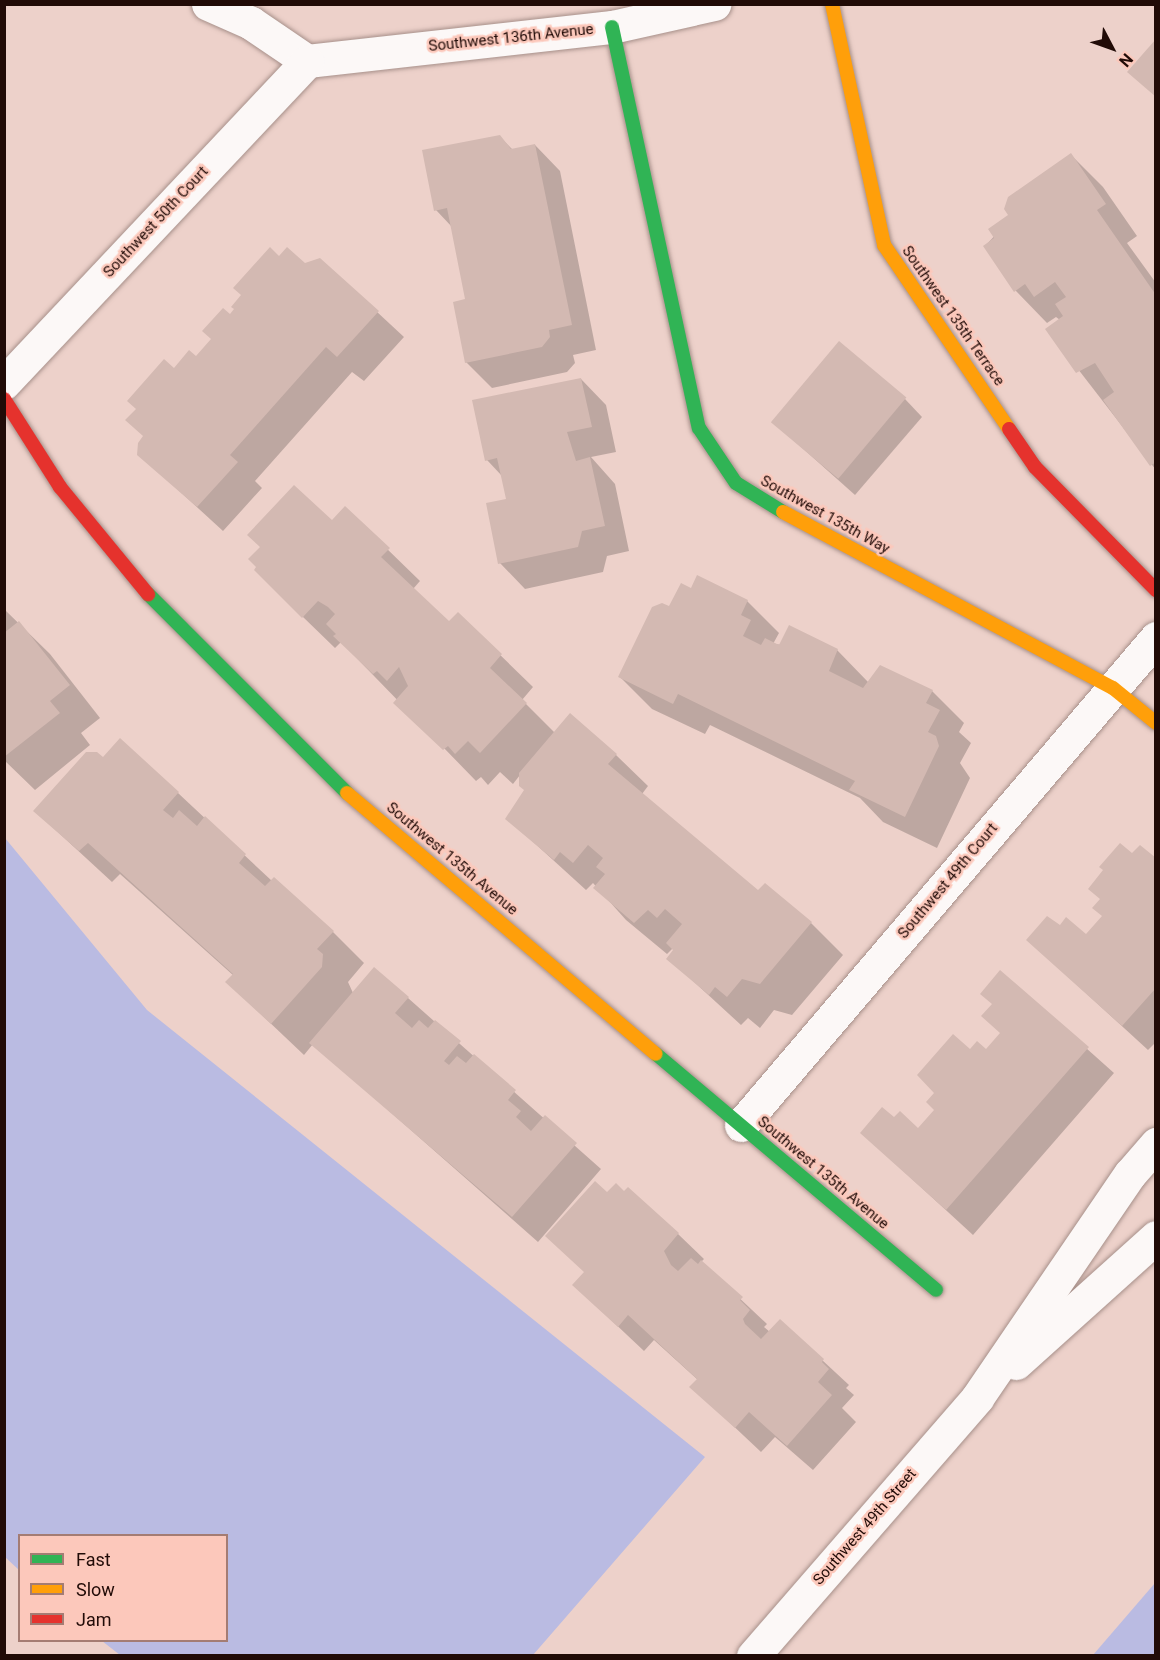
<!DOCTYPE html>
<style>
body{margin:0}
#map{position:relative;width:1160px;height:1660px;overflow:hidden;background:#edd1ca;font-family:Roboto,sans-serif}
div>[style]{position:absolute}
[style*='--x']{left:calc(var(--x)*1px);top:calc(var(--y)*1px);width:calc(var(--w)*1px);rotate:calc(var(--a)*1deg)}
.water>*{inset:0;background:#babbe2}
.shadow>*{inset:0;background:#0003}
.building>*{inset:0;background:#d3b9b2;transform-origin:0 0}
.roads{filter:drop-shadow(0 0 2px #a7908a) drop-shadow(0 0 2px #a7908a)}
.street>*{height:33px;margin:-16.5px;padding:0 16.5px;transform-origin:16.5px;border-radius:16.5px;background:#fcf8f7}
.fast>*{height:14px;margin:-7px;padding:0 7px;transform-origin:7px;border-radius:7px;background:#30b455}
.slow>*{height:14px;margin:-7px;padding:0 7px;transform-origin:7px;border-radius:7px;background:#ff9f0a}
.jam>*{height:14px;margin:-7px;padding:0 7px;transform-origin:7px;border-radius:7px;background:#e5322d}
span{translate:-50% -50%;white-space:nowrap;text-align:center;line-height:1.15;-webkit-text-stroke:5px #fcc8bb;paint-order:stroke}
.street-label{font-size:15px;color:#210b07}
.frame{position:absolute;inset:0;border:6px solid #210b07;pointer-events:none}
.legend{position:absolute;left:18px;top:1534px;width:210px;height:108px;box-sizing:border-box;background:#fcc8bb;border:2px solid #a47c73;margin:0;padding:8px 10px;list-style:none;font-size:18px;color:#210b07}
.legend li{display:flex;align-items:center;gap:12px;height:30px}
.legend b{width:30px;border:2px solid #a47c73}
.north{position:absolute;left:1082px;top:18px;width:60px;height:60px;-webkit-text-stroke:4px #fcc8bb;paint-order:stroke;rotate:131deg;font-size:16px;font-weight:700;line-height:24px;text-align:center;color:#210b07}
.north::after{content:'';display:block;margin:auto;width:21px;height:27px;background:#210b07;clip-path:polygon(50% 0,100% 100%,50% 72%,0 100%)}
</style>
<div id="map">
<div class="water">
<div style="clip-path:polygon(5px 838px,147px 1010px,705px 1457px,533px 1655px,120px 1655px,102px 1641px,226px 1640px,226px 1536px,20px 1536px,19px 1570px,5px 1557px)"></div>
<div style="clip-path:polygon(1155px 1583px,1155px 1655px,1093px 1655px)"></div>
</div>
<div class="shadow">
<div style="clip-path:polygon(500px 137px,513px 150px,535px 145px,560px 171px,596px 350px,573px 355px,575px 363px,567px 372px,492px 388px,466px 362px,467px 301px,452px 227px,436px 210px)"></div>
<div style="clip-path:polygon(1071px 155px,1103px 187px,1137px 236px,1127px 243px,1156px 283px,1156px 470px,1047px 329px,1060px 320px,1056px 317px,1047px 323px,1016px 291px,985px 246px)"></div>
<div style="clip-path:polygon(279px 258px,305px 265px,320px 259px,404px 337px,364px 381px,352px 372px,255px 481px,262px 488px,223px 531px,139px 454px,174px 370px,196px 358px)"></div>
<div style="clip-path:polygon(581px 379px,606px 405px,616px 452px,591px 457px,615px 484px,629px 551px,607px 556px,603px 572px,525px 589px,500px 563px,508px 500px,502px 476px,487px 460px)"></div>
<div style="clip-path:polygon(905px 399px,922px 417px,855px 495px,772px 421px)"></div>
<div style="clip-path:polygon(345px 508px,420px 581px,413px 589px,449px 623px,458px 614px,533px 687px,522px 700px,555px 733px,616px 755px,648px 786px,642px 794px,758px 892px,811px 923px,843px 955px,792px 1015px,774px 1010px,760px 1028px,748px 1018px,741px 1025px,668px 958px,675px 951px,673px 948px,667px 954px,626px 920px,593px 883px,586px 890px,507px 818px,525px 790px,520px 775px,513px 784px,500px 772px,488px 785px,481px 777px,476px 781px,341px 642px,335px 648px,303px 617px,332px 523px)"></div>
<div style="clip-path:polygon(692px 590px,747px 601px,779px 633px,773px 644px,837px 650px,869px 683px,932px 691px,964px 723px,959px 732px,971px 743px,960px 763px,970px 778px,937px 848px,883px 822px,860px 798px,710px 725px,705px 734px,652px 709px,620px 677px,670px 608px)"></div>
<div style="clip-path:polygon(4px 609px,50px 654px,100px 718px,81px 733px,90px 745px,35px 790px,4px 760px)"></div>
<div style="clip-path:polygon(103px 759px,178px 793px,272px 881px,333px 932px,364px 963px,348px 982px,353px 993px,408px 998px,601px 1169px,538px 1242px,313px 1044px,304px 1055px,227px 982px,234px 976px,120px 874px,112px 882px,35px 811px)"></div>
<div style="clip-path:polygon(1133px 855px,1156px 860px,1156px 1042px,1148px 1050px,1028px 940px,1060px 927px,1086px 936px,1103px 917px)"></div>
<div style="clip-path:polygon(1001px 972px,1114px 1073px,973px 1235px,862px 1133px,894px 1119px,919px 1130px,936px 1110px,970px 1051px,986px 1051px,1001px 1034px,993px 1005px)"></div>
<div style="clip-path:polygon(607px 1194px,678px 1234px,704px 1259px,701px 1262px,767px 1324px,764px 1327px,770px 1332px,780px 1321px,849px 1385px,846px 1388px,854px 1395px,842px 1408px,856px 1422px,813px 1470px,775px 1437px,761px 1452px,692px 1387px,698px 1380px,654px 1340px,644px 1351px,574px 1285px,585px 1273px)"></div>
</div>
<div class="building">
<div style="clip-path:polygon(1156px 39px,1156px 97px,1127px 72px)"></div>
<div style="clip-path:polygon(500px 135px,511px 149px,535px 144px,572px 325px,549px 330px,550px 337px,542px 347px,465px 363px,453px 302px,465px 299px,447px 208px,434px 211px,422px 150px)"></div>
<div style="clip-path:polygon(1071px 153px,1106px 204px,1097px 210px,1156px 295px,1156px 462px,1150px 466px,1103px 400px,1114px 392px,1095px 363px,1076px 373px,1045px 329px,1063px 316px,1055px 304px,1066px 297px,1055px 282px,1034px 297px,1025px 284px,1014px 292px,983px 246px,994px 238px,988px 229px,1008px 215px,1004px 209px,1008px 197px)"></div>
<div style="clip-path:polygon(270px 247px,279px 256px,287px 247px,305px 263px,320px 258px,379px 311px,337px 357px,326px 347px,230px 455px,238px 462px,197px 507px,137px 455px,138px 443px,143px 436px,125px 420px,136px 409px,127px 401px,164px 359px,174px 368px,189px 350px,196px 356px,211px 339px,202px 331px,223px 308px,230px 314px,234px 309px,231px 307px,241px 295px,233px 288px)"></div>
<div style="left:839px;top:341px;width:88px;height:106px;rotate:40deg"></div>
<div style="clip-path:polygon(581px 378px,592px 427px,567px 432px,576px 461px,590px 457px,605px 526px,582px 531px,578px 547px,498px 564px,486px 503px,506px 499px,497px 458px,485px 461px,472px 400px)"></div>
<div style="clip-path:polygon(294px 485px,332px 520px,345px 506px,390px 548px,381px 557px,449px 621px,458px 612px,502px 654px,490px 668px,527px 703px,480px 753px,468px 741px,455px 754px,448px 746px,443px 750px,393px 703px,408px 686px,399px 667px,387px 681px,377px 671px,373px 674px,333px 636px,336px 634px,326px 624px,335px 614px,328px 607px,318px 601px,302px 618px,254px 570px,256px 567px,248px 559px,260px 547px,247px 535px)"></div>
<div style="clip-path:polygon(697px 575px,748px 600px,741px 615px,751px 620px,743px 636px,761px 645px,765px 638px,779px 645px,789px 625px,838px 649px,829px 671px,863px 688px,880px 665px,933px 690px,926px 703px,940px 710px,928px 732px,936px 736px,939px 746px,905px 817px,849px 790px,855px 781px,678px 694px,673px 704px,618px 677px,652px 607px,662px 603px,669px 606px,681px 583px,691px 588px)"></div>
<div style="clip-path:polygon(19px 621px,70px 685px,50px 701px,60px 713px,4px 757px,4px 633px)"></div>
<div style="clip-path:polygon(570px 713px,617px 754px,608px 764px,758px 890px,765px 883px,812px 922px,760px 984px,742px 979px,727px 997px,715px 987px,709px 995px,666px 959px,673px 950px,666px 943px,682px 924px,665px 909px,657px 918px,648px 910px,634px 923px,593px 888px,605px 874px,596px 867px,603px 858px,588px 845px,573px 863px,560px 852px,554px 860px,505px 819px,524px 790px,519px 786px,519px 773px)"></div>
<div style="clip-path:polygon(120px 738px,179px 792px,163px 810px,173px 818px,179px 810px,197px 826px,205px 816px,246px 854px,239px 863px,265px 886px,274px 877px,334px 931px,317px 949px,323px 954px,322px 967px,271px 1024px,225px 982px,233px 974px,88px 843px,79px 851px,33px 811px,86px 752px,97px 752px,103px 757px)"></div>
<div style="clip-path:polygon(1120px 843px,1132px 853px,1140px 845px,1156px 858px,1156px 988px,1122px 1026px,1026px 940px,1047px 916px,1060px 925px,1066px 917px,1086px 934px,1102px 916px,1092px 908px,1100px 899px,1088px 889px,1103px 870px,1099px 867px)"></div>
<div style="clip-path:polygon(374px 967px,409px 997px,395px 1013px,412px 1028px,419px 1020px,428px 1028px,435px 1020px,461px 1041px,444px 1061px,449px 1065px,457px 1056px,466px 1063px,474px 1054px,516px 1090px,508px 1100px,521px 1111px,516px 1117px,531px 1131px,545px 1115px,577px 1143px,512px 1217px,309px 1043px)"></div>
<div style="clip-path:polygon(1000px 970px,1089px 1047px,946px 1210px,860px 1133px,882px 1107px,894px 1117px,900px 1111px,918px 1128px,934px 1110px,926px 1102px,934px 1093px,917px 1075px,953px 1034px,970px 1049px,977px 1041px,986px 1049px,1000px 1033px,981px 1016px,992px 1004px,980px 994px)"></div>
<div style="clip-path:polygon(595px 1181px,607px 1192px,616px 1183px,624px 1191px,628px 1187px,679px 1233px,664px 1251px,671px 1265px,678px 1271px,691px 1258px,698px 1264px,701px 1260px,743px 1297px,740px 1300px,750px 1310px,743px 1319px,745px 1324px,761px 1339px,780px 1319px,824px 1359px,822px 1362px,829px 1369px,818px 1382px,832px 1395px,787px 1446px,749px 1412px,735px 1428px,689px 1387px,697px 1379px,628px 1315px,618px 1327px,572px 1285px,584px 1272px,545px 1236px)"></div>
</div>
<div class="roads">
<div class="street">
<div style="--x:208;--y:4;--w:47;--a:23.8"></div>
<div style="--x:251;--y:23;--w:68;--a:34.2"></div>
<div style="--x:307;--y:61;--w:307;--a:-6.4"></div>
<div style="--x:612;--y:27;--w:105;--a:-12.7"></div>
<div style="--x:4;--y:383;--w:442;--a:-46.7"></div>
<div style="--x:741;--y:1125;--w:640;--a:-49.56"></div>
<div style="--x:1016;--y:1363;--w:188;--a:-42"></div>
<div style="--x:753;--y:1656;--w:342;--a:-49"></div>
<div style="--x:977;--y:1398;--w:271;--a:-55.7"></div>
<div style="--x:1130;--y:1174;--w:40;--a:-49"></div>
</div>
<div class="fast">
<div style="--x:612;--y:27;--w:410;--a:77.8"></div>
<div style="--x:699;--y:428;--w:66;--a:56.1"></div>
<div style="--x:736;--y:483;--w:55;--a:31.7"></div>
<div style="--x:148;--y:594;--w:281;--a:45"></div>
<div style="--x:656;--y:1054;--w:366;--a:40.1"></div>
</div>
<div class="slow">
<div style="--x:832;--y:4;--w:247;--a:77.8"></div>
<div style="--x:884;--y:245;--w:222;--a:55.8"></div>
<div style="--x:783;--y:512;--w:374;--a:28.1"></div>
<div style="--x:1113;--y:688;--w:55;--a:39.1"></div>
<div style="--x:347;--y:793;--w:404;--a:40.2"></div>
</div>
<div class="jam">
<div style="--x:4;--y:399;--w:104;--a:57.5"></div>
<div style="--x:60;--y:487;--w:139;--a:50.6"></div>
<div style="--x:1009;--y:429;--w:46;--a:55.6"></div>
<div style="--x:1035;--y:467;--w:173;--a:45.5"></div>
</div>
</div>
<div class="street-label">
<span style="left:511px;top:38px;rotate:-6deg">Southwest 136th Avenue</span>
<span style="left:156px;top:222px;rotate:-47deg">Southwest 50th Court</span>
<span style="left:953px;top:316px;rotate:55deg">Southwest 135th Terrace</span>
<span style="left:825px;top:515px;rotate:29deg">Southwest 135th Way</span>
<span style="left:452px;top:859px;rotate:40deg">Southwest 135th Avenue</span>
<span style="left:948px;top:881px;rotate:-50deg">Southwest 49th Court</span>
<span style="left:823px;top:1173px;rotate:40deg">Southwest 135th Avenue</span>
<span style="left:865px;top:1527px;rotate:-49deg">Southwest 49th Street</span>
</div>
<div class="frame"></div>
<ul class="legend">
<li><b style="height:8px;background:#30b455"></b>Fast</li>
<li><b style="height:8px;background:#ff9f0a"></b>Slow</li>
<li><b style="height:8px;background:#e5322d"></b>Jam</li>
</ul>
<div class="north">N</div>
</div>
